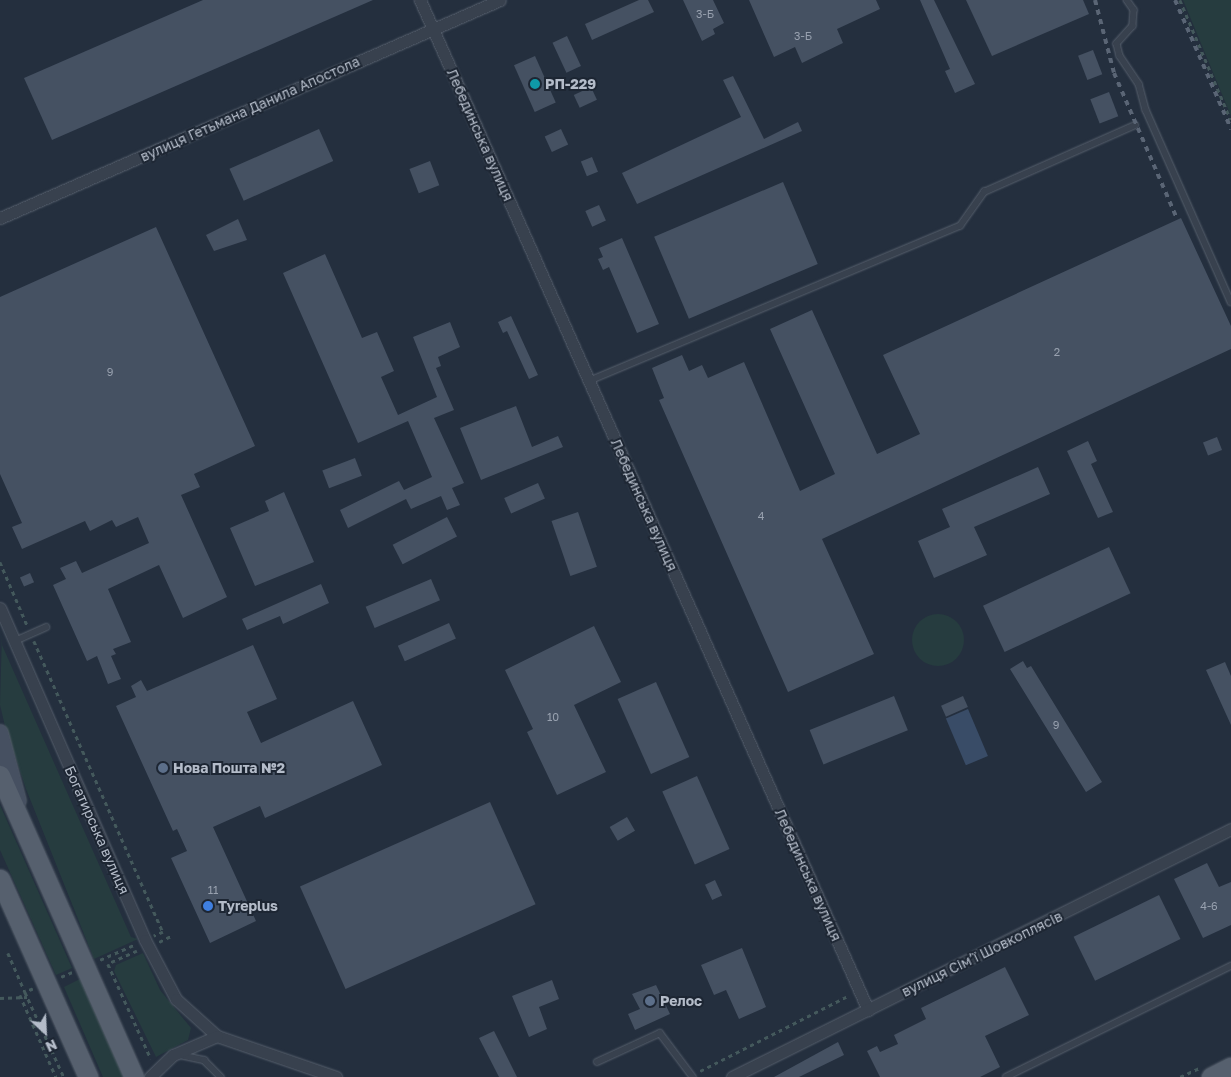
<!DOCTYPE html>
<meta charset="utf-8">
<style>
body{margin:0}
#map{position:relative;width:1231px;height:1077px;overflow:hidden;background:#242f3e;font-family:"Golos Text",sans-serif}
div>[style]{position:absolute}
[style*='--x']{left:calc(var(--x)*1px);top:calc(var(--y)*1px);width:calc(var(--w)*1px);rotate:calc(var(--a)*1deg)}
.green>*{inset:0;background:#263c3f}
.round{border-radius:50%}
.water>*{inset:0;background:#394c67;transform-origin:0 0}
.building>*{inset:0;background:#455162;transform-origin:0 0}
.path>*{height:2.5px;margin-top:-1.25px;transform-origin:0;background:repeating-linear-gradient(90deg,#44595c 0 4px,transparent 0 8px)}
.roads{filter:drop-shadow(0 0 1px #565f6c) drop-shadow(0 0 1px #565f6c)}
.service>*{height:5.5px;margin:-2.75px;padding:0 2.75px;transform-origin:2.75px;border-radius:2.75px;background:#38414e}
.minor>*{height:11px;margin:-5.5px;padding:0 5.5px;transform-origin:5.5px;border-radius:5.5px;background:#38414e}
.secondary>*{height:16px;margin:-8px;padding:0 8px;transform-origin:8px;border-radius:8px;background:#465061}
.primary>*{height:19px;margin:-9.5px;padding:0 9.5px;transform-origin:9.5px;border-radius:9.5px;background:#56606e}
.rail>*{height:4px;margin-top:-2px;transform-origin:0;background:repeating-linear-gradient(90deg,#5a6575 0 5px,transparent 0 10px)}
.dots>*{width:14px;height:14px;translate:-50% -50%;box-sizing:border-box;border:2px solid #1d2633;border-radius:50%}
span{translate:-50% -50%;white-space:nowrap;text-align:center;line-height:1.15;-webkit-text-stroke:4px #1d2633;paint-order:stroke}
.number-label{font-size:11px;color:#98a1af}
.number-label span{-webkit-text-stroke-width:0}
.poi-label{font-size:14px;color:#b4bcc9;font-weight:700}
.left{translate:0 -50%;text-align:left}
.street-label{font-size:14px;color:#b4bcc9}
.north{position:absolute;left:20px;top:1007px;width:50px;height:50px;-webkit-text-stroke:4px #1d2633;paint-order:stroke;rotate:155deg;font-size:14px;font-weight:700;line-height:20px;text-align:center;color:#b4bcc9}
.north::after{content:'';display:block;margin:auto;width:18px;height:22px;background:#b4bcc9;clip-path:polygon(50% 0,100% 100%,50% 72%,0 100%)}
</style>
<div id="map">
<div class="green">
<div style="clip-path:polygon(1183px 0,1231px 0,1231px 116px)"></div>
<div class="round" style="left:912px;top:614px;width:52px;height:52px"></div>
<div style="clip-path:polygon(2px 631px,2px 645px,131px 937px,138px 939px,94px 959px,26px 789px,5px 726px,0 705px)"></div>
<div style="clip-path:polygon(0 805px,72px 968px,56px 975px,0 850px)"></div>
<div style="clip-path:polygon(143px 953px,160px 990px,191px 1028px,188px 1040px,156px 1057px,114px 971px,116px 965px)"></div>
<div style="clip-path:polygon(80px 979px,124px 1077px,103px 1077px,64px 987px)"></div>
</div>
<div class="water">
<div style="left:968px;top:709px;width:51px;height:24px;rotate:67deg"></div>
</div>
<div class="building">
<div style="clip-path:polygon(203px 0,373px 0,52px 140px,24px 78px)"></div>
<div style="clip-path:polygon(639px 0,648px 0,654px 12px,592px 40px,585px 24px)"></div>
<div style="clip-path:polygon(683px 0,713px 0,724px 23px,713px 29px,715px 34px,702px 41px)"></div>
<div style="clip-path:polygon(749px 0,876px 0,880px 9px,837px 29px,843px 43px,802px 63px,795px 47px,774px 57px)"></div>
<div style="clip-path:polygon(920px 0,934px 0,975px 84px,955px 93px,945px 71px,950px 69px)"></div>
<div style="clip-path:polygon(966px 0,1083px 0,1089px 14px,992px 56px)"></div>
<div style="left:567px;top:36px;width:33px;height:16px;rotate:65deg"></div>
<div style="left:1093px;top:50px;width:26px;height:16px;rotate:69deg"></div>
<div style="left:535px;top:56px;width:51px;height:23px;rotate:66deg"></div>
<div style="clip-path:polygon(733px 76px,764px 139px,798px 122px,802px 131px,637px 204px,622px 173px,741px 117px,723px 80px)"></div>
<div style="left:591px;top:87px;width:14px;height:19px;rotate:65deg"></div>
<div style="left:1109px;top:92px;width:26px;height:20px;rotate:69deg"></div>
<div style="left:319px;top:129px;width:35px;height:98px;rotate:66deg"></div>
<div style="left:561px;top:129px;width:17px;height:18px;rotate:65deg"></div>
<div style="left:592px;top:157px;width:16px;height:12px;rotate:68deg"></div>
<div style="left:430px;top:161px;width:26px;height:22px;rotate:69deg"></div>
<div style="left:783px;top:182px;width:89px;height:140px;rotate:67deg"></div>
<div style="left:599px;top:205px;width:17px;height:15px;rotate:66deg"></div>
<div style="clip-path:polygon(1181px 218px,1231px 326px,1231px 349px,822px 539px,874px 654px,788px 692px,659px 400px,664px 398px,652px 368px,682px 355px,689px 371px,702px 365px,708px 378px,744px 362px,800px 491px,835px 474px,770px 329px,812px 310px,877px 454px,920px 434px,883px 355px)"></div>
<div style="clip-path:polygon(238px 219px,247px 240px,214px 251px,206px 235px)"></div>
<div style="clip-path:polygon(156px 227px,255px 446px,194px 474px,200px 487px,181px 495px,227px 597px,183px 618px,159px 565px,108px 589px,131px 642px,113px 649px,116px 654px,111px 656px,121px 679px,108px 684px,97px 656px,87px 661px,53px 585px,66px 579px,60px 568px,76px 561px,82px 573px,149px 543px,138px 517px,116px 527px,112px 520px,90px 531px,85px 521px,22px 549px,12px 527px,22px 523px,0 474px,0 297px)"></div>
<div style="clip-path:polygon(622px 238px,659px 324px,637px 333px,609px 267px,603px 270px,598px 259px,603px 257px,599px 248px)"></div>
<div style="clip-path:polygon(325px 254px,362px 338px,377px 332px,394px 371px,381px 377px,398px 415px,437px 397px,413px 337px,450px 322px,460px 347px,438px 357px,441px 366px,436px 368px,454px 410px,434px 418px,464px 483px,452px 488px,460px 505px,447px 510px,441px 496px,411px 509px,406px 499px,348px 528px,340px 510px,399px 481px,404px 490px,432px 477px,408px 421px,358px 443px,283px 273px)"></div>
<div style="clip-path:polygon(511px 316px,538px 375px,529px 379px,507px 331px,503px 333px,498px 322px)"></div>
<div style="clip-path:polygon(516px 406px,532px 447px,558px 436px,563px 447px,481px 480px,460px 428px)"></div>
<div style="left:1217px;top:437px;width:14px;height:15px;rotate:69deg"></div>
<div style="clip-path:polygon(1088px 441px,1097px 461px,1091px 464px,1113px 512px,1098px 518px,1067px 451px)"></div>
<div style="left:355px;top:458px;width:19px;height:35px;rotate:69deg"></div>
<div style="clip-path:polygon(1038px 467px,1050px 494px,974px 527px,987px 555px,934px 578px,918px 541px,950px 527px,942px 509px)"></div>
<div style="left:538px;top:483px;width:17px;height:37px;rotate:66deg"></div>
<div style="clip-path:polygon(284px 492px,314px 562px,255px 586px,230px 528px,269px 511px,265px 501px)"></div>
<div style="left:578px;top:512px;width:58px;height:28px;rotate:71deg"></div>
<div style="left:447px;top:517px;width:22px;height:61px;rotate:63deg"></div>
<div style="left:1109px;top:547px;width:51px;height:139px;rotate:65deg"></div>
<div style="left:30px;top:573px;width:10px;height:11px;rotate:66deg"></div>
<div style="left:431px;top:579px;width:23px;height:71px;rotate:67deg"></div>
<div style="clip-path:polygon(321px 584px,329px 603px,283px 624px,280px 616px,247px 630px,242px 619px)"></div>
<div style="left:449px;top:623px;width:17px;height:56px;rotate:66deg"></div>
<div style="clip-path:polygon(594px 626px,621px 682px,574px 705px,606px 772px,557px 795px,527px 732px,533px 729px,505px 670px)"></div>
<div style="clip-path:polygon(253px 645px,277px 699px,247px 712px,261px 743px,353px 701px,382px 765px,265px 818px,260px 806px,213px 827px,256px 921px,210px 943px,171px 858px,187px 851px,177px 829px,173px 831px,116px 706px,136px 697px,131px 686px,141px 680px,147px 691px)"></div>
<div style="clip-path:polygon(1023px 661px,1027px 668px,1031px 666px,1102px 782px,1086px 792px,1010px 669px)"></div>
<div style="clip-path:polygon(1225px 662px,1231px 676px,1231px 725px,1206px 670px)"></div>
<div style="left:656px;top:682px;width:82px;height:42px;rotate:66deg"></div>
<div style="left:894px;top:696px;width:37px;height:91px;rotate:68deg"></div>
<div style="left:963px;top:696px;width:12px;height:24px;rotate:66deg"></div>
<div style="left:697px;top:776px;width:80px;height:38px;rotate:66deg"></div>
<div style="left:490px;top:802px;width:112px;height:208px;rotate:66deg"></div>
<div style="left:627px;top:817px;width:16px;height:20px;rotate:60deg"></div>
<div style="clip-path:polygon(1207px 863px,1219px 887px,1231px 882px,1231px 925px,1203px 938px,1174px 879px)"></div>
<div style="left:715px;top:880px;width:17px;height:11px;rotate:65deg"></div>
<div style="left:1159px;top:895px;width:49px;height:95px;rotate:64deg"></div>
<div style="clip-path:polygon(742px 948px,766px 1007px,739px 1019px,726px 990px,714px 995px,701px 965px)"></div>
<div style="clip-path:polygon(1005px 967px,1029px 1015px,985px 1036px,1000px 1067px,980px 1077px,880px 1077px,867px 1051px,877px 1046px,880px 1052px,898px 1044px,894px 1035px,926px 1019px,921px 1008px)"></div>
<div style="clip-path:polygon(552px 980px,559px 999px,539px 1007px,547px 1029px,529px 1037px,512px 996px)"></div>
<div style="clip-path:polygon(656px 985px,670px 1014px,635px 1030px,628px 1014px,640px 1009px,632px 994px)"></div>
<div style="clip-path:polygon(494px 1031px,517px 1077px,499px 1077px,479px 1038px)"></div>
<div style="clip-path:polygon(838px 1042px,844px 1055px,799px 1077px,774px 1077px)"></div>
</div>
<div class="path">
<div style="--x:1180;--y:0;--w:130;--a:67"></div>
<div style="--x:0;--y:562;--w:71;--a:66.7"></div>
<div style="--x:34;--y:641;--w:318;--a:66.1"></div>
<div style="--x:163;--y:932;--w:10;--a:156"></div>
<div style="--x:159;--y:942;--w:13;--a:-27"></div>
<div style="--x:137;--y:951;--w:32;--a:156"></div>
<div style="--x:108;--y:964;--w:104;--a:65.6"></div>
<div style="--x:8;--y:953;--w:43;--a:66.4"></div>
<div style="--x:100;--y:960;--w:39;--a:-24"></div>
<div style="--x:61;--y:977;--w:12;--a:-24"></div>
<div style="--x:33;--y:989;--w:9;--a:159"></div>
<div style="--x:25;--y:992;--w:94;--a:65.4"></div>
<div style="--x:20;--y:995;--w:90;--a:66.3"></div>
<div style="--x:0;--y:998;--w:27;--a:-2"></div>
<div style="--x:700;--y:1071;--w:164;--a:-26.9"></div>
<div style="--x:1180;--y:1077;--w:21;--a:-25"></div>
</div>
<div class="roads">
<div class="service">
<div style="--x:1127;--y:0;--w:12;--a:55"></div>
<div style="--x:1134;--y:10;--w:16;--a:94"></div>
<div style="--x:1133;--y:26;--w:24;--a:132"></div>
<div style="--x:1117;--y:44;--w:12;--a:76"></div>
<div style="--x:1120;--y:56;--w:34;--a:56"></div>
<div style="--x:1139;--y:84;--w:27;--a:75"></div>
<div style="--x:1146;--y:110;--w:210;--a:66.1"></div>
<div style="--x:589;--y:381;--w:402;--a:-22.7"></div>
<div style="--x:960;--y:226;--w:42;--a:-54.8"></div>
<div style="--x:984;--y:192;--w:165;--a:-23.9"></div>
<div style="--x:15;--y:641;--w:34;--a:-24"></div>
<div style="--x:180;--y:1055;--w:25;--a:12"></div>
<div style="--x:204;--y:1060;--w:24;--a:45"></div>
<div style="--x:597;--y:1062;--w:69;--a:-24.7"></div>
<div style="--x:660;--y:1033;--w:55;--a:53.1"></div>
<div style="--x:1006;--y:1077;--w:251;--a:-26.3"></div>
</div>
<div class="minor">
<div style="--x:420;--y:0;--w:1105;--a:66.08"></div>
<div style="--x:0;--y:218;--w:545;--a:-23.56"></div>
<div style="--x:0;--y:608;--w:362;--a:66.4"></div>
<div style="--x:145;--y:940;--w:67;--a:62.3"></div>
<div style="--x:176;--y:999;--w:55;--a:42.1"></div>
<div style="--x:217;--y:1036;--w:126;--a:19"></div>
<div style="--x:150;--y:1077;--w:32;--a:-44"></div>
<div style="--x:173;--y:1055;--w:48;--a:-23.4"></div>
<div style="--x:732;--y:1077;--w:557;--a:-26.43"></div>
</div>
<div class="secondary">
<div style="--x:0;--y:733;--w:70;--a:75.2"></div>
</div>
<div class="primary">
<div style="--x:0;--y:775;--w:330;--a:66.1"></div>
<div style="--x:0;--y:879;--w:217;--a:66"></div>
<div style="--x:1211;--y:1077;--w:22;--a:-27"></div>
</div>
</div>
<div class="rail">
<div style="--x:1095;--y:0;--w:75;--a:75.4"></div>
<div style="--x:1114;--y:73;--w:156;--a:66.6"></div>
<div style="--x:1175;--y:0;--w:141;--a:66.5"></div>
</div>
<div class="dots">
<div style="left:535px;top:84px;background:#0f9aa8"></div>
<div style="left:163px;top:768px;background:#5c6f8a"></div>
<div style="left:208px;top:906px;background:#3f7fe0"></div>
<div style="left:650px;top:1001px;background:#5c6f8a"></div>
</div>
<div class="number-label">
<span style="left:705px;top:14px">3-Б</span>
<span style="left:803px;top:36px">3-Б</span>
<span style="left:1057px;top:352px">2</span>
<span style="left:110px;top:372px">9</span>
<span style="left:761px;top:516px">4</span>
<span style="left:553px;top:717px">10</span>
<span style="left:1056px;top:725px">9</span>
<span style="left:213px;top:890px">11</span>
<span style="left:1209px;top:906px">4-6</span>
</div>
<div class="poi-label">
<span class="left" style="left:545px;top:84px">РП-229</span>
<span class="left" style="left:173px;top:768px">Нова Пошта №2</span>
<span class="left" style="left:218px;top:906px">Tyreplus</span>
<span class="left" style="left:660px;top:1001px">Релос</span>
</div>
<div class="street-label">
<span style="left:250px;top:109px;rotate:-24deg">вулиця Гетьмана Данила Апостола</span>
<span style="left:480px;top:135px;rotate:66deg">Лебединська вулиця</span>
<span style="left:644px;top:505px;rotate:66deg">Лебединська вулиця</span>
<span style="left:97px;top:830px;rotate:66deg">Богатирська вулиця</span>
<span style="left:808px;top:875px;rotate:66deg">Лебединська вулиця</span>
<span style="left:982px;top:954px;rotate:-26deg">вулиця Сімʼї Шовкоплясів</span>
</div>
<div class="north">N</div>
</div>
